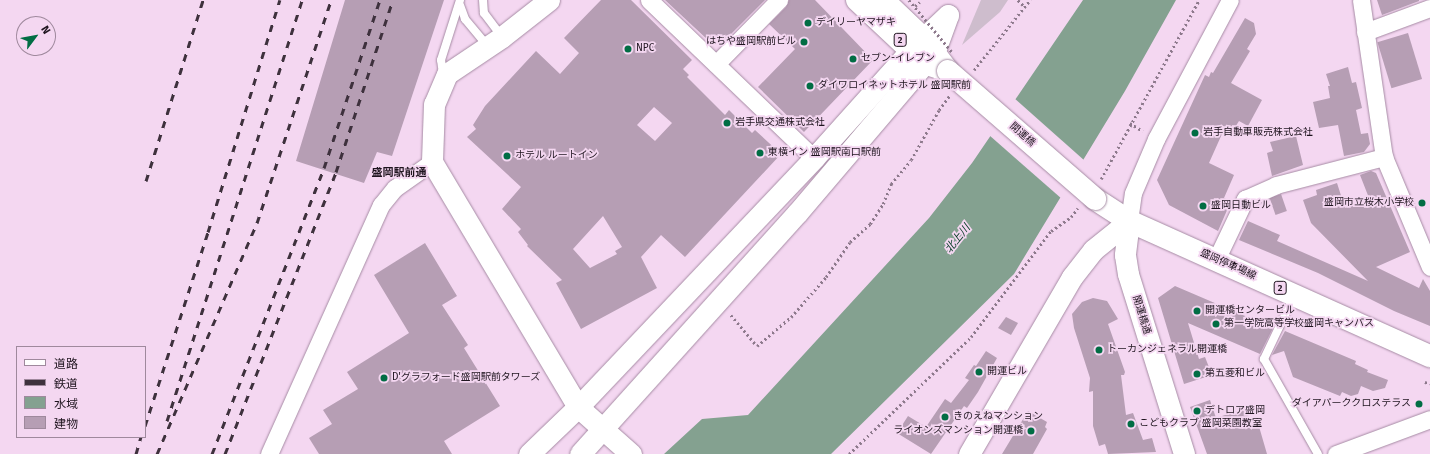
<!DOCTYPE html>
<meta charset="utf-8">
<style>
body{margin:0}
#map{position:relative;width:1430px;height:454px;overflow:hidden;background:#f4d7f1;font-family:"Fira Sans","Noto Sans JP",sans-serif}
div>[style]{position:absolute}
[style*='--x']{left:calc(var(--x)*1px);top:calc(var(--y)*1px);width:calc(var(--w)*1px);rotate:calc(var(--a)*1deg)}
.green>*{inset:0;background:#cebdcd}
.water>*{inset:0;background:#84a190}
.pier>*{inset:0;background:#f4d7f1}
.building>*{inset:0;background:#b69eb4;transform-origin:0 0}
.path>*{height:2.5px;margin-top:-1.25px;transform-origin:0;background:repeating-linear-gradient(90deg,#8d798c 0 2px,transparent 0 5px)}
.roads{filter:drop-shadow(0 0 1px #a68ba4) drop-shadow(0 0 1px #a68ba4)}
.service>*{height:8px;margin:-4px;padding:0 4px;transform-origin:4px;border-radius:4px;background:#fff}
.minor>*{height:17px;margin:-8.5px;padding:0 8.5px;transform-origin:8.5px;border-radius:8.5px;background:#fff}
.tertiary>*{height:21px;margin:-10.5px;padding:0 10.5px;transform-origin:10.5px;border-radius:10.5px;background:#fff}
.primary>*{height:22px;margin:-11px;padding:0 11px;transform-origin:11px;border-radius:11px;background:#fff}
.rail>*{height:3px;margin-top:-1.5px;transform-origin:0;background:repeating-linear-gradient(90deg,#3e313d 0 7px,transparent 0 14px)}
.path-bridge>*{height:2.5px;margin-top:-1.25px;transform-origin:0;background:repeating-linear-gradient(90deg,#8d798c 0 2px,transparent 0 5px)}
.bridges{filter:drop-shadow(0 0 1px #a68ba4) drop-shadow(0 0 1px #a68ba4)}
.primary-bridge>*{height:22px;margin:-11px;padding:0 11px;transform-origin:11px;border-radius:11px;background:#fff}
.dots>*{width:11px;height:11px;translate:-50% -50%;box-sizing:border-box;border:2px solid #f4d7f1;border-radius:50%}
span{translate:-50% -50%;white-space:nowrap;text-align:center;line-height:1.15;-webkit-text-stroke:3.5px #f4d7f1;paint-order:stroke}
.shield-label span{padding:1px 3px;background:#f4d7f1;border:1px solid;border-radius:3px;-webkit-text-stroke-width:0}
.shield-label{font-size:9px;color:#1f151f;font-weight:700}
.poi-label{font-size:10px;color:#1f151f}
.left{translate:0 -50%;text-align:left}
.right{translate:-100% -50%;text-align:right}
.street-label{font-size:10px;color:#1f151f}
.neighbourhood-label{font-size:11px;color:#1f151f;font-weight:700}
.water-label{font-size:11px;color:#003921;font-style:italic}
.legend{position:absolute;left:16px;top:346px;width:130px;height:92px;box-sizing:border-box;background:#f4d7f1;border:1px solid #9f899d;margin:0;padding:5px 7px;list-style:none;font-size:12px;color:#1f151f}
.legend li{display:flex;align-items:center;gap:8px;height:20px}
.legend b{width:20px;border:1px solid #9f899d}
.north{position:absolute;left:16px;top:16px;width:40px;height:40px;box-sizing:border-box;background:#f4d7f1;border:1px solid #9f899d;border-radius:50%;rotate:58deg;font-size:11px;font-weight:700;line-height:16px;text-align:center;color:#1f151f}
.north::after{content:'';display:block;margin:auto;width:14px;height:18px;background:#016d44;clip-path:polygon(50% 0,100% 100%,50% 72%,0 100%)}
</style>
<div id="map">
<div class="green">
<div style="clip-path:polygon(981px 0,1008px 0,1000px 12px,962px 45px)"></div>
</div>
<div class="water">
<div style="clip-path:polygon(1083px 0,1176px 0,1125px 91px,1014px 274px,831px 454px,664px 454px,702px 419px,748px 415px,929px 218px,972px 163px)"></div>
</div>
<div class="pier">
<div style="clip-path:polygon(1014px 98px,1085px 161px,1062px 199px,989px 135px)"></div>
</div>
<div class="building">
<div style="clip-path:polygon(345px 0,444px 0,392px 156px,377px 152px,364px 183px,296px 161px)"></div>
<div style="clip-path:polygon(evenodd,601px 0,631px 0,692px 60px,683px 69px,689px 75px,687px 77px,725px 115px,729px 110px,752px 133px,755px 130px,781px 154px,685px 257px,661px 235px,641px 257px,657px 288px,581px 329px,556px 283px,562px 280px,527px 246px,528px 245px,518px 232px,521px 229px,502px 209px,521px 187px,467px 137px,476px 129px,473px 125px,485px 106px,536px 51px,560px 74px,579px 53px,564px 38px,601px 0,654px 107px,672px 123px,655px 141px,637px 125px,654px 107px,601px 0,603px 216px,622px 247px,615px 251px,617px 254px,590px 268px,573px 249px,603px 216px)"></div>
<div style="clip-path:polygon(665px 0,765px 0,722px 43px,714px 36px,709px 41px)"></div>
<div style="clip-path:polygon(789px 0,815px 0,873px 60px,804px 132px,758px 87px,795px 49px,769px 24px,786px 7px)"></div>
<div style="clip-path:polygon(1377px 0,1419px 0,1419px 1px,1382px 15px)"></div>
<div style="clip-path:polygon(1245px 18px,1254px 23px,1256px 34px,1247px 49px,1250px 51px,1231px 83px,1262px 100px,1248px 126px,1239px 121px,1234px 129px,1226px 125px,1209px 163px,1234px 175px,1224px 198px,1231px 201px,1218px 231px,1169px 205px,1157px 180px,1205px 75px,1209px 77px,1211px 72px,1213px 73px)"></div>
<div style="left:1408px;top:33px;width:48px;height:32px;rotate:73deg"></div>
<div style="clip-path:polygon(1348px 67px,1352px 83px,1356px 82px,1362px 108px,1356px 110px,1361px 134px,1368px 133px,1370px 144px,1364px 152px,1344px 156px,1338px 125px,1319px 128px,1313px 102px,1330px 98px,1328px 86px,1330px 86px,1326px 74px)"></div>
<div style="clip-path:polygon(1296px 136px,1303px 165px,1272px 176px,1267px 153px,1273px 151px,1270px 142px)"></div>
<div style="clip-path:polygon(1371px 171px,1376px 173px,1410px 252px,1376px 267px,1419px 288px,1423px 279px,1430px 291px,1430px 326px,1394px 311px,1318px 273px,1239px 240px,1248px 221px,1280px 235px,1277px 241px,1368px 281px,1311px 223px,1303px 200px,1317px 195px,1316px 190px,1337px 183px,1345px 208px,1369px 198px,1360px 175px)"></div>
<div style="left:1281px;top:194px;width:18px;height:12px;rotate:71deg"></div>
<div style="clip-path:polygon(425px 243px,457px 296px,442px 305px,468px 345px,464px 348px,500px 406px,444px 441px,452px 454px,319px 454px,309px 438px,332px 424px,323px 410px,358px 389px,347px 372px,409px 333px,374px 275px)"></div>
<div style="clip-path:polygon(1175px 286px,1273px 328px,1260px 354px,1188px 323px,1199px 359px,1205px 357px,1212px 375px,1184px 384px,1158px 298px)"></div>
<div style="clip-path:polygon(1093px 298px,1107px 301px,1118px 319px,1108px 324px,1125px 372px,1124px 375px,1121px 375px,1126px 415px,1133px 413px,1143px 440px,1152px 438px,1156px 452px,1108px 454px,1105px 444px,1099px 446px,1093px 426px,1093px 391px,1089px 392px,1090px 378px,1074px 328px,1072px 314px,1082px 302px)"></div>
<div style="clip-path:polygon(1006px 317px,1018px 323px,1011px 335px,998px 328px)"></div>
<div style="clip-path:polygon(1285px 331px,1356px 361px,1355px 364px,1368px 370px,1367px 372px,1388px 380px,1385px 388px,1373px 391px,1361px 386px,1358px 394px,1351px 396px,1342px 392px,1340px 396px,1293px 377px,1284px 351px,1272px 355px)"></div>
<div style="clip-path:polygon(986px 351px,997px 358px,978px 392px,967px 408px,964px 406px,931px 454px,897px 433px,908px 416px,926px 427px,945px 399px,951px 403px,969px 380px,965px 378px,974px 365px,976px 366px)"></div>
<div style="clip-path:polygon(1210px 400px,1216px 418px,1246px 408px,1251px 425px,1258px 423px,1267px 454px,1207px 454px,1190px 407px)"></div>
<div style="clip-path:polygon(1028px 411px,1047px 422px,1045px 427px,1047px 429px,1033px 454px,1002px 454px)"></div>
</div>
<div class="path">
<div style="--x:1018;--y:0;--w:10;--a:45"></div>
<div style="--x:915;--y:6;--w:6;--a:-39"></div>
<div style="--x:974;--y:70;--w:90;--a:-51.3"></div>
<div style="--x:1130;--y:123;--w:15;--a:32"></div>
<div style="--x:1101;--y:179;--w:204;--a:-61.3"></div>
<div style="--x:731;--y:315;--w:40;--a:50"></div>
<div style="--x:757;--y:346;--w:45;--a:-40.5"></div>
<div style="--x:791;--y:317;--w:53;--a:-48.8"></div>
<div style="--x:826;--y:277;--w:42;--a:-55.6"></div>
<div style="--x:850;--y:242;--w:27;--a:-42"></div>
<div style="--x:870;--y:224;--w:24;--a:-57"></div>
<div style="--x:883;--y:204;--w:22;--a:-68"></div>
<div style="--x:891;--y:184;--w:31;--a:-50"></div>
<div style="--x:911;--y:160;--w:57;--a:-60.8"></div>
<div style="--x:939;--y:110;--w:19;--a:-54"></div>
<div style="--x:1425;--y:382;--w:5;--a:22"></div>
<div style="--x:849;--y:454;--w:169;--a:-43.8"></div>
<div style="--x:971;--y:337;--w:133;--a:-53"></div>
<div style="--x:1051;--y:231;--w:24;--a:-35"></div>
<div style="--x:1071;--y:217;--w:11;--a:-52"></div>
</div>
<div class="roads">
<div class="service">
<div style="--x:483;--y:0;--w:13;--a:86"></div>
<div style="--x:484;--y:13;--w:30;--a:53"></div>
<div style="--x:460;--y:5;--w:15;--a:70"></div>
<div style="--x:465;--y:19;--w:35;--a:50"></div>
<div style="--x:443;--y:74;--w:14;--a:-98"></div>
<div style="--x:441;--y:60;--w:63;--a:-72.4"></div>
<div style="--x:1294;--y:296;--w:70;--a:115.5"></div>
<div style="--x:1264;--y:359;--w:109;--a:60.4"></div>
</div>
<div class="minor">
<div style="--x:649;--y:0;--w:228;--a:43.8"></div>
<div style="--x:1361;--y:0;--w:159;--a:81.7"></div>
<div style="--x:1384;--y:157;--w:119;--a:67.3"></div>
<div style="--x:1365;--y:32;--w:69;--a:-20.3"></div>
<div style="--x:716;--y:64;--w:90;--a:-45.5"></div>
<div style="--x:1129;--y:221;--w:28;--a:-82"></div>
<div style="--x:1133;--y:193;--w:59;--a:-66.9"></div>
<div style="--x:1156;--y:139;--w:157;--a:-62"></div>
<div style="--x:1216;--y:260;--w:68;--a:-64.6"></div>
<div style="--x:1245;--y:199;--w:34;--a:-24"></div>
<div style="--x:1276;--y:185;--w:112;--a:-14.5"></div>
<div style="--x:269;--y:454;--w:273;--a:-65.8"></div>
<div style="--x:381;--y:205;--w:22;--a:-51"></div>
<div style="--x:395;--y:188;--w:45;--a:-35.1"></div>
<div style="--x:1336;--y:454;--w:100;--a:-20.4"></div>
</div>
<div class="tertiary">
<div style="--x:549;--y:0;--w:60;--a:141.8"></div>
<div style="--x:502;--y:37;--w:66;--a:146.1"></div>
<div style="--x:447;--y:74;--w:33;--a:113"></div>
<div style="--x:434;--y:104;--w:58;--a:92"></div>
<div style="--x:432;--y:162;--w:285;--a:59.2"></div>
<div style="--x:578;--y:407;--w:71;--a:41.6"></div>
<div style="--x:1129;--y:221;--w:34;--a:97"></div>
<div style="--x:1125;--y:255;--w:19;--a:81"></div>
<div style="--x:1128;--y:274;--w:189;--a:72.7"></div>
<div style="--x:529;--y:454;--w:68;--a:-43.8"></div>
<div style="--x:578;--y:407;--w:343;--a:-46.5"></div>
<div style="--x:814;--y:158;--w:145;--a:-48.1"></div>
<div style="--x:911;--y:50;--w:51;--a:-43.4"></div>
<div style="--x:948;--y:15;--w:38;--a:110"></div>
<div style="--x:935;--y:51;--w:213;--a:130.4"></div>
<div style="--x:797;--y:213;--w:324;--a:132"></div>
<div style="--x:969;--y:454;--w:205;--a:-59.8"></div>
<div style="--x:1072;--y:277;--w:34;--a:-52"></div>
<div style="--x:1093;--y:250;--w:46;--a:-38.9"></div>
</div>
<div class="primary">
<div style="--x:857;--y:0;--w:92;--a:43.2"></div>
<div style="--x:924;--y:63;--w:25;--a:18"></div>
<div style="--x:883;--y:0;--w:55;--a:43.5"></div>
<div style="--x:923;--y:38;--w:41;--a:52.9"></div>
<div style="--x:1095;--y:199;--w:40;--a:32.9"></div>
<div style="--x:1129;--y:221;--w:330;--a:24.2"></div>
</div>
</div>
<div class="rail">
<div style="--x:146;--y:181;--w:190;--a:-72.5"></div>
<div style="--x:167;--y:421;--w:442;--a:-72.2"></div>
<div style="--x:145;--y:426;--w:204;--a:-72"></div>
<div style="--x:208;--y:232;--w:243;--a:-72.8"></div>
<div style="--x:136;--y:454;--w:18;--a:-74"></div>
<div style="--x:157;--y:454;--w:252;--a:-66.6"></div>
<div style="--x:257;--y:223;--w:235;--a:-71.6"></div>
<div style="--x:212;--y:454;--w:307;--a:-68.6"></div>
<div style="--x:324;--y:168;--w:177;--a:-71.6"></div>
<div style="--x:225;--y:454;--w:303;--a:-68.5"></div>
<div style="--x:336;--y:172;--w:181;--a:-71.7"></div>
</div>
<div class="path-bridge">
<div style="--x:909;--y:0;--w:67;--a:50.4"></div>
</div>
<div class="bridges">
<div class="primary-bridge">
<div style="--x:948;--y:71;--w:195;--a:41"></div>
</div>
</div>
<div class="dots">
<div style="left:808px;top:23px;background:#016d44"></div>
<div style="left:804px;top:42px;background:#016d44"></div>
<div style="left:628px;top:49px;background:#016d44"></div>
<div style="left:853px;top:59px;background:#016d44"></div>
<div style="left:810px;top:86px;background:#016d44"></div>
<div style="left:727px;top:123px;background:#016d44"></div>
<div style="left:1195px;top:133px;background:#016d44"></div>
<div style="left:760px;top:153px;background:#016d44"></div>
<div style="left:507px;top:156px;background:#016d44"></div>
<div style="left:1422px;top:203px;background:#016d44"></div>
<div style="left:1203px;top:206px;background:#016d44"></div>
<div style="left:1197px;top:311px;background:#016d44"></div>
<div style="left:1216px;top:324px;background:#016d44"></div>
<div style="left:1099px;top:350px;background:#016d44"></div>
<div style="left:979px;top:372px;background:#016d44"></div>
<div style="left:1197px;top:374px;background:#016d44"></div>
<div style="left:384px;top:378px;background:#016d44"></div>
<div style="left:1419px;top:404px;background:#016d44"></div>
<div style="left:1197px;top:411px;background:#016d44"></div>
<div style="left:945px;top:417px;background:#016d44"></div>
<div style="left:1131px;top:424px;background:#016d44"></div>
<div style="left:1031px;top:431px;background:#016d44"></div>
</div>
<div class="shield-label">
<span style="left:900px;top:40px">2</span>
<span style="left:1280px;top:288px">2</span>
</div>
<div class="poi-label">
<span class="left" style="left:816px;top:23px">デイリーヤマザキ</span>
<span class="right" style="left:796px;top:42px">はちや盛岡駅前ビル</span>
<span class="left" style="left:636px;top:49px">NPC</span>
<span class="left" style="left:861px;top:59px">セブン-イレブン</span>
<span class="left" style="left:818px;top:86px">ダイワロイネットホテル 盛岡駅前</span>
<span class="left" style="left:735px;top:123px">岩手県交通株式会社</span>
<span class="left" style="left:1203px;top:133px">岩手自動車販売株式会社</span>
<span class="left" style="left:768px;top:153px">東横イン 盛岡駅南口駅前</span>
<span class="left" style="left:515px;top:156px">ホテル ルートイン</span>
<span class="right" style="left:1414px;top:203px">盛岡市立桜木小学校</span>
<span class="left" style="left:1211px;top:206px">盛岡日動ビル</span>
<span class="left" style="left:1205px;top:311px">開運橋センタービル</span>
<span class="left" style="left:1224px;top:324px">第一学院高等学校盛岡キャンパス</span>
<span class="left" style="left:1107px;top:350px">トーカンジェネラル開運橋</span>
<span class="left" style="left:987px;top:372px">開運ビル</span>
<span class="left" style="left:1205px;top:374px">第五菱和ビル</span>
<span class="left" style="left:392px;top:378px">D'グラフォード盛岡駅前タワーズ</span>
<span class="right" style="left:1411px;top:404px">ダイアパーククロステラス</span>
<span class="left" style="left:1205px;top:411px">デトロア盛岡</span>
<span class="left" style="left:953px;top:417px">きのえねマンション</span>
<span class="left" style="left:1139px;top:424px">こどもクラブ 盛岡菜園教室</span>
<span class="right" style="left:1023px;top:431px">ライオンズマンション開運橋</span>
</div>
<div class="street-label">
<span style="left:1022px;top:135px;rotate:41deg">開運橋</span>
<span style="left:1228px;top:265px;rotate:24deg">盛岡停車場線</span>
<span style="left:1141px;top:315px;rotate:73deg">開運橋通</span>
</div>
<div class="neighbourhood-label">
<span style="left:399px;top:173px">盛岡駅前通</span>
</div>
<div class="water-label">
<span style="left:958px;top:239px;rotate:-51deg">北上川</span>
</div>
<ul class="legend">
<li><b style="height:5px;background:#fff"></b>道路</li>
<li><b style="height:5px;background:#3e313d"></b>鉄道</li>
<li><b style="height:11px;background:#84a190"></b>水域</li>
<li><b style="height:11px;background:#b69eb4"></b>建物</li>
</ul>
<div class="north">N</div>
</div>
